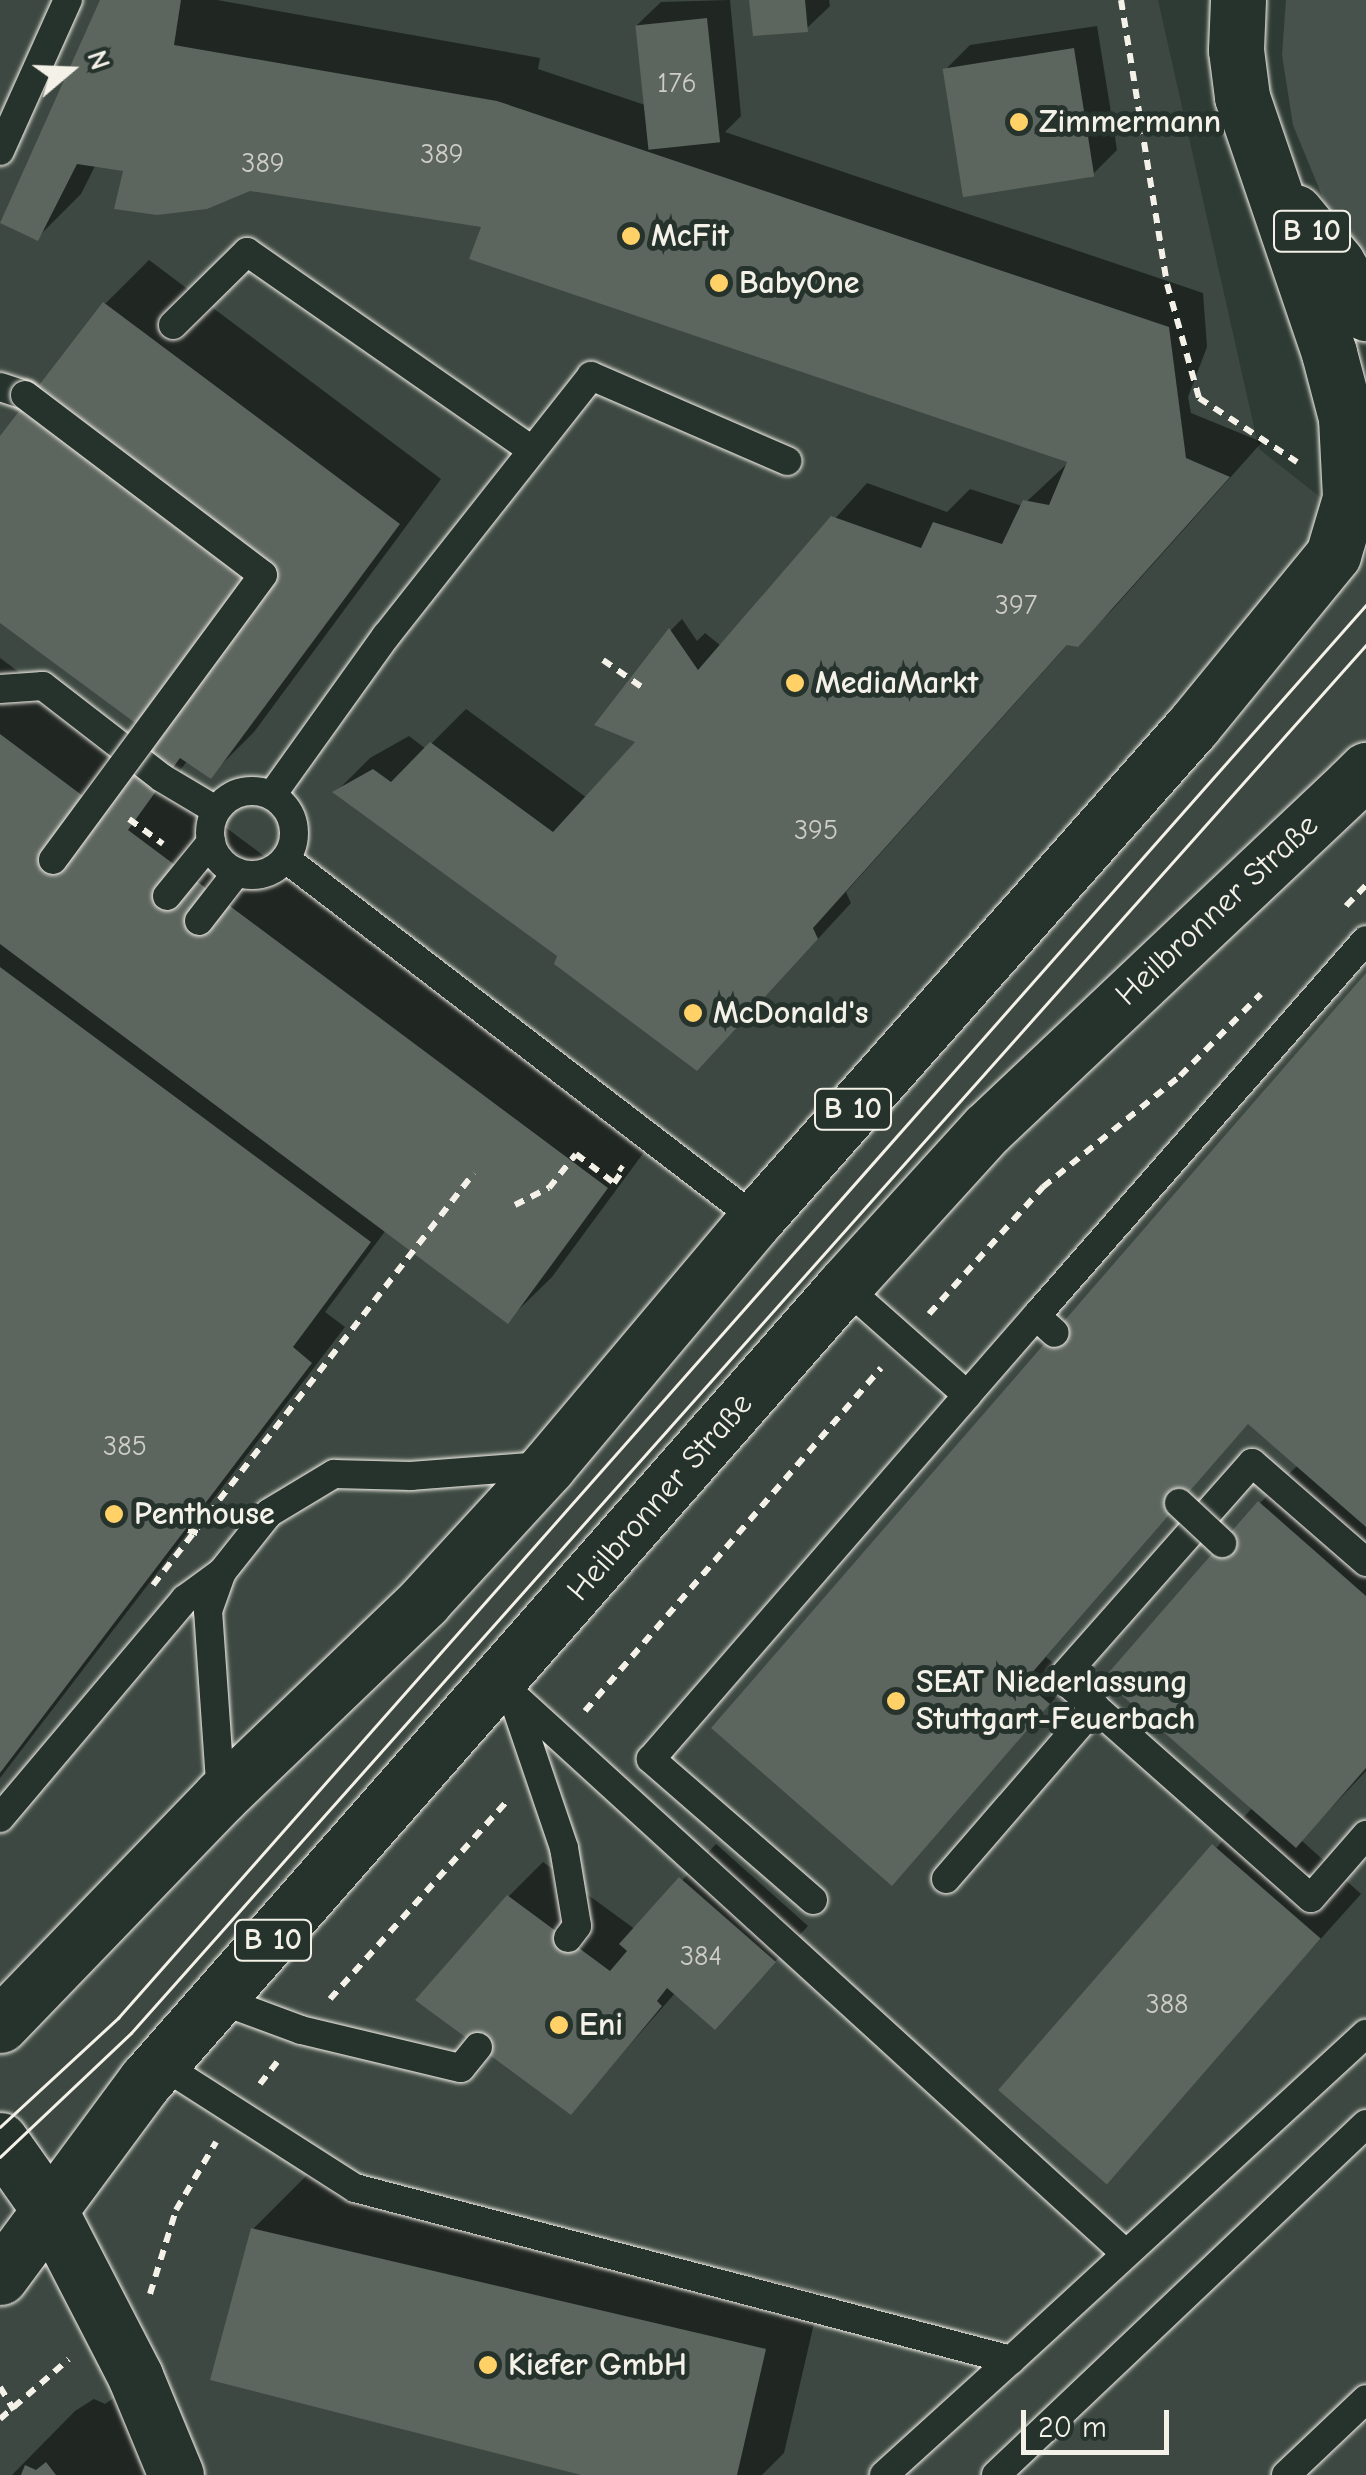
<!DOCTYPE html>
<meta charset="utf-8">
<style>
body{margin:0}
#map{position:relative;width:1366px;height:2475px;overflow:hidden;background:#2e3b34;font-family:"Comic Neue",sans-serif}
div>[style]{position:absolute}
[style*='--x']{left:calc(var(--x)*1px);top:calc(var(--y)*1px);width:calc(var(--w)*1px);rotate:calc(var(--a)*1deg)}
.built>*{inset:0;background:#3c4841}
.green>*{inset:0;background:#48524c}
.shadow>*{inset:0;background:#0007}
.building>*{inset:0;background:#5c655e;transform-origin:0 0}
.path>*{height:6px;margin-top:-3px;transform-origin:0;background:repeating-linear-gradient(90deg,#f4f1e8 0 10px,transparent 0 18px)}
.roads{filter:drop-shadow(0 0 2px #f4f1e8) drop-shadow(0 0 2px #f4f1e8)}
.lane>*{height:28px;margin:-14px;padding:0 14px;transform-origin:14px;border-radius:14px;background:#26332d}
.lane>.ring{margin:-14px;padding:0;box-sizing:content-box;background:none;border:28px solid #26332d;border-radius:50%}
.street>*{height:55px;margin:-27.5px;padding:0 27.5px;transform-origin:27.5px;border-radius:27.5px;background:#26332d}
.secondary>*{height:55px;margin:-27.5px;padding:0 27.5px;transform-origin:27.5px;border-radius:27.5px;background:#26332d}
.primary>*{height:55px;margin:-27.5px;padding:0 27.5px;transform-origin:27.5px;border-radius:27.5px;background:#26332d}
.highway>*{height:55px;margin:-27.5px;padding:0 27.5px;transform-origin:27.5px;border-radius:27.5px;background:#26332d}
.tram>*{height:2.5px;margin:-1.25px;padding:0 1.25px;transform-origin:1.25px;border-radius:1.25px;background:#f4f1e8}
.path-bridge>*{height:6px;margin-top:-3px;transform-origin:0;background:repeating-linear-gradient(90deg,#f4f1e8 0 10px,transparent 0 18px)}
.bridges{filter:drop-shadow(0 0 2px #f4f1e8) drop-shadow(0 0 2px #f4f1e8)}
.lane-bridge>*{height:28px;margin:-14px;padding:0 14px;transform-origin:14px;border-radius:14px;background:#26332d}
.dots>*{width:28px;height:28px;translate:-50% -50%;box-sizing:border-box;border:5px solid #26332d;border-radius:50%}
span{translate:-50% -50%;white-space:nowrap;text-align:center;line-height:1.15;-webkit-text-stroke:10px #26332d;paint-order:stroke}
.number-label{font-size:28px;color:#cecec6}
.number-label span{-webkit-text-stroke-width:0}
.shield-label span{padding:2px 8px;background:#26332d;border:2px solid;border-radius:8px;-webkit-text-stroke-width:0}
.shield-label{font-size:30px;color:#f4f1e8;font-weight:700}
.poi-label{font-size:32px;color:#f4f1e8;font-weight:700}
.left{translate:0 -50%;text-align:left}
.street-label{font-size:32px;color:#f4f1e8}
.north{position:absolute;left:20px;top:20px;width:100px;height:100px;-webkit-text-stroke:8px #26332d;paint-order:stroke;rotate:71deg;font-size:28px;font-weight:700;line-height:40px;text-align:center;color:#f4f1e8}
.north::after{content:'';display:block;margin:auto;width:35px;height:45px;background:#f4f1e8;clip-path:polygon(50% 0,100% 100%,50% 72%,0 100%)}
.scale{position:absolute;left:1021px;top:2410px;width:148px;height:45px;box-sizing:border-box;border:5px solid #f4f1e8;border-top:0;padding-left:12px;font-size:30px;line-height:35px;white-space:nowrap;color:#f4f1e8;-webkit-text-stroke:8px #26332d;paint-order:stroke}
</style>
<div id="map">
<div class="built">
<div style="clip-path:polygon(0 0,1158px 0,1259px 449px,1366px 533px,1366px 2475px,0 2475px)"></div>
</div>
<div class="green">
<div style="clip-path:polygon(1286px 0,1366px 0,1366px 266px,1325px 203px,1293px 125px,1282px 55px)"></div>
</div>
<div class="shadow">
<div style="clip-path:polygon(103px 0,217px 0,540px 58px,538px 69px,645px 105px,637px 25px,661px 2px,730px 0,741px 116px,725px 132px,1203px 293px,1207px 347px,1188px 397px,1191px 413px,1262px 442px,1112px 610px,1077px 645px,1069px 643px,846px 892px,851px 903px,731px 1033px,560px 955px,336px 792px,370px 758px,409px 736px,426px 749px,466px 709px,587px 798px,639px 741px,598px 724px,671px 630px,682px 619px,697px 641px,705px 633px,721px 646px,867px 483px,947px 512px,970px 489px,1022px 506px,1070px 461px,484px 225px,96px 164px,81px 194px,37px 238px)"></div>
<div style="clip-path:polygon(752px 0,829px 0,830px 6px,806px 29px)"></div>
<div style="clip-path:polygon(1097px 26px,1117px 150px,1093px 174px,946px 69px,970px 45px)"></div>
<div style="clip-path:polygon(149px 260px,441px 479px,254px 732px,211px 775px,188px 760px,169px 785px,650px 1144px,552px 1277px,508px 1320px,386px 1230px,325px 1312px,345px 1327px,0 1778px,0 658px,122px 749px,141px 724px,0 620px,0 443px,105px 304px)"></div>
<div style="clip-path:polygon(1366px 977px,1366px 1771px,1301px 1840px,1361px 1894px,1103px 2181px,1000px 2089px,1253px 1807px,1260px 1503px,1298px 1465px,1249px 1422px,1046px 1657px,1072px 1679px,892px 1883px)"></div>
<div style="clip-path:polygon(716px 1844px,808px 1926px,715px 2026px,676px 1992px,571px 2112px,508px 1897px,543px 1862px,636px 1930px)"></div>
<div style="clip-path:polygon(310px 2172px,821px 2293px,784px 2453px,762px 2475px,592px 2475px,253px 2229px)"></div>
<div style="clip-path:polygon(115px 2397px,155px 2475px,12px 2475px,75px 2411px,94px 2399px,105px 2404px)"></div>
</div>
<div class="building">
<div style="clip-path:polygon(100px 0,181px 0,174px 45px,497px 101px,1169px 327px,1186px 458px,1230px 477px,1078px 647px,1067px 645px,813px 928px,818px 939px,697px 1071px,554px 964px,557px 956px,332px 792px,373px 769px,391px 782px,430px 742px,553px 832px,635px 742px,594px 725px,669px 628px,698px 670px,831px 516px,921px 548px,933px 522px,1002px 544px,1023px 500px,1049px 505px,1067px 462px,469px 259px,481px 227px,250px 191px,207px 209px,157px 215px,114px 209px,123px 171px,77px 164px,38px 241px,0 223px)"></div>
<div style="clip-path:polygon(749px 0,805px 0,808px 32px,753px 36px)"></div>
<div style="left:707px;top:18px;width:125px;height:72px;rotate:84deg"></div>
<div style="left:1074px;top:48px;width:130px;height:133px;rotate:81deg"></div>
<div style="clip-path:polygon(103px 302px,400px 524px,211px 779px,180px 758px,128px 830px,608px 1188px,508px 1324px,0 944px,0 734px,83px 796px,138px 725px,0 623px,0 436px)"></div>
<div style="clip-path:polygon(0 967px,371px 1242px,293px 1347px,312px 1363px,0 1773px)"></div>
<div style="clip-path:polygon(1366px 973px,1366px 1527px,1248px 1424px,1024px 1682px,1050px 1704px,892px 1886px,711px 1728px)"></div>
<div style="clip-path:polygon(1258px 1501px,1366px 1596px,1366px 1768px,1296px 1848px,1103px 1679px)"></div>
<div style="left:1212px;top:1844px;width:144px;height:326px;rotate:41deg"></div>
<div style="clip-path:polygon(679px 1877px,776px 1962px,715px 2030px,667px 1988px,657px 2001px,662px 2006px,571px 2115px,415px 2000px,507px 1895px,610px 1971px,627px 1951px,619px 1944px)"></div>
<div style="clip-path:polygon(251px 2228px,766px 2349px,737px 2475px,581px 2475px,210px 2380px)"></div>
<div style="clip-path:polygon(46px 2462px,56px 2475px,21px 2475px,25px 2465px,36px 2470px)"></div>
</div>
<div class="path">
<div style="--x:1121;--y:0;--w:288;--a:80.8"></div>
<div style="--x:1167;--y:284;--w:118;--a:74.3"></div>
<div style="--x:1199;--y:398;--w:117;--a:33.1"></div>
<div style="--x:603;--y:660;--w:52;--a:34.9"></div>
<div style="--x:129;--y:819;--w:42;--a:36.3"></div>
<div style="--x:1346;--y:906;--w:29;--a:-46"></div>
<div style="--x:576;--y:1154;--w:48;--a:37.3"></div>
<div style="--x:614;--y:1183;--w:16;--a:-55"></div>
<div style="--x:623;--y:1170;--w:5;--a:-143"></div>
<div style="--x:929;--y:1314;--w:171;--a:-48.1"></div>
<div style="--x:1043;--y:1187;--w:176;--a:-39"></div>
<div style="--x:1180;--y:1076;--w:115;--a:-45.4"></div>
<div style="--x:188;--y:1530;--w:16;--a:18"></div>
<div style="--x:585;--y:1711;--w:453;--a:-49.2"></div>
<div style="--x:330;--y:1999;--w:267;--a:-48.2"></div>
<div style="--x:260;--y:2084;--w:28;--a:-52"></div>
<div style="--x:150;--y:2294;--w:88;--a:-72.8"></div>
<div style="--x:176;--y:2210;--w:79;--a:-59.5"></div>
<div style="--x:0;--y:2387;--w:27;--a:59"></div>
<div style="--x:0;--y:2419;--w:91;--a:-41"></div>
</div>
<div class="roads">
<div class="lane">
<div style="--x:0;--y:151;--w:166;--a:-65.8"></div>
<div style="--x:173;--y:325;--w:104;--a:-44.6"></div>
<div style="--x:247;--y:252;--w:345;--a:34.8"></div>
<div style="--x:0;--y:387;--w:26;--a:18"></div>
<div style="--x:0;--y:689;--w:43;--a:-4"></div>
<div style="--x:43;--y:686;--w:150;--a:37.7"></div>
<div style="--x:162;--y:778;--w:63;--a:30.7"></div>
<div class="ring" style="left:210px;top:791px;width:56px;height:56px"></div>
<div style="--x:272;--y:795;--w:196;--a:-54.4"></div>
<div style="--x:386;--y:636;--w:331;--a:-51.7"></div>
<div style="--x:591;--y:376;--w:214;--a:23.4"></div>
<div style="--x:286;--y:859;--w:592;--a:37.45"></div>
<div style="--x:167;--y:896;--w:70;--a:-50.8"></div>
<div style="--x:199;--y:921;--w:62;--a:-52.2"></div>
<div style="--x:844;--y:1286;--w:164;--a:41.5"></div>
<div style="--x:967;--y:1395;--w:105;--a:-48.9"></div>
<div style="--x:1036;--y:1316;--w:25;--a:42"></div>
<div style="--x:1036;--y:1316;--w:500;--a:-48.73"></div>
<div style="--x:1366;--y:1562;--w:151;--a:-139"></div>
<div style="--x:1252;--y:1463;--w:287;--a:131.5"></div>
<div style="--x:1062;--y:1678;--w:332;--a:41.5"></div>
<div style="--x:1311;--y:1898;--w:84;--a:-48.9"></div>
<div style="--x:511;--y:1693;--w:832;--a:42.37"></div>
<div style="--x:513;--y:1698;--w:158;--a:71.2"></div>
<div style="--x:564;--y:1848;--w:79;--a:80.5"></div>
<div style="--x:577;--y:1926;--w:15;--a:127"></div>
<div style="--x:221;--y:1796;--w:185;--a:-94"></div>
<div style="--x:208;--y:1611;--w:41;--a:-70.3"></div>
<div style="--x:222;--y:1572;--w:75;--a:-51.5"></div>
<div style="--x:269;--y:1513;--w:76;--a:-31"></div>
<div style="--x:334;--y:1474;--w:77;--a:1.5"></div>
<div style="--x:411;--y:1476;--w:131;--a:-4.4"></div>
<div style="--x:0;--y:1818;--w:287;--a:-49.8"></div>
<div style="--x:185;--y:1599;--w:46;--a:-36.1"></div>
<div style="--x:946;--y:1879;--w:228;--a:-49.1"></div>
<div style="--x:813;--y:1900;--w:215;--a:-139"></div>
<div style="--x:651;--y:1759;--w:482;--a:-49"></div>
<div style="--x:220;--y:2000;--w:86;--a:20.3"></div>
<div style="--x:301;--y:2030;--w:164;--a:13.4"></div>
<div style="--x:461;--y:2068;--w:27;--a:-51"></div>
<div style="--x:161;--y:2064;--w:230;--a:32.6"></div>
<div style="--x:355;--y:2188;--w:678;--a:14.69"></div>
<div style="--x:1011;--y:2360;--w:482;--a:-42.6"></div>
<div style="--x:884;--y:2475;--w:171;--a:-42.2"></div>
<div style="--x:996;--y:2475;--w:510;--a:-43.49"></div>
<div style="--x:1286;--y:2475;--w:110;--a:-43.5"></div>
</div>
<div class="street">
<div style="--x:50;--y:2211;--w:186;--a:62.7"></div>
<div style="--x:135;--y:2376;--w:107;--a:67.5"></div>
</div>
<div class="secondary">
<div style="--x:0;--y:2140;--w:87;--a:54.8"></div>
</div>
<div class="primary">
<div style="--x:0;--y:2025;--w:318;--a:-46"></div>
<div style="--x:221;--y:1796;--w:281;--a:-43.8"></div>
<div style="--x:424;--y:1601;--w:183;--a:-47.4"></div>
<div style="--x:548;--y:1466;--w:323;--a:-49.9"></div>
<div style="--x:756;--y:1219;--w:659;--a:-48.45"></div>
<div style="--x:1193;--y:726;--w:221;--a:-50.7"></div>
<div style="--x:0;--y:2277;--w:245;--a:-53.5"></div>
<div style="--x:146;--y:2080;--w:1057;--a:-48.68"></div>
<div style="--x:844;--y:1286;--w:212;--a:-47.7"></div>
<div style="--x:987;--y:1129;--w:502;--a:-43.39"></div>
</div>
<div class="highway">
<div style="--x:1238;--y:0;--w:50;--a:92.3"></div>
<div style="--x:1236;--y:50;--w:47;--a:82.7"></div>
<div style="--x:1242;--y:97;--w:270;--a:71.2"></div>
<div style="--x:1329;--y:353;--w:67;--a:75.3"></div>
<div style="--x:1346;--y:418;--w:80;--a:87.1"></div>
<div style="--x:1350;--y:498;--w:59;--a:106.6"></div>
<div style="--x:1295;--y:212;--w:66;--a:50.5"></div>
<div style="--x:1337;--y:263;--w:58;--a:59.9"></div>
<div style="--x:1352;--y:784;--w:20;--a:-45"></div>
</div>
</div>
<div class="tram">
<div style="--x:0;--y:2127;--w:161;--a:-42.7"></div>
<div style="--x:118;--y:2018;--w:1885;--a:-48.55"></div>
<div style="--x:0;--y:2157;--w:180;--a:-43.4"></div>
<div style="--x:131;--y:2033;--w:1858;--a:-48.34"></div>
</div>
<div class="path-bridge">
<div style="--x:515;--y:1205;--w:38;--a:-27"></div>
<div style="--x:549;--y:1188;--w:43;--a:-51.5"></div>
<div style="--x:153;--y:1585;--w:522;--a:-52.08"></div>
</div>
<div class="bridges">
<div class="lane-bridge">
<div style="--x:25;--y:395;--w:298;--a:37.1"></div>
<div style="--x:263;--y:575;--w:354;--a:126.4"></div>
<div style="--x:1179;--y:1503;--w:59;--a:42.9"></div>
</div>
</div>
<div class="dots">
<div style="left:1019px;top:122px;background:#ffd166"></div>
<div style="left:631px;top:236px;background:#ffd166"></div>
<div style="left:719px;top:283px;background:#ffd166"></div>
<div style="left:795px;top:683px;background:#ffd166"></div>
<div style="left:693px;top:1013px;background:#ffd166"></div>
<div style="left:114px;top:1514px;background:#ffd166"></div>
<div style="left:896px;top:1701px;background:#ffd166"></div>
<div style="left:559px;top:2025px;background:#ffd166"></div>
<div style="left:488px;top:2365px;background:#ffd166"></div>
</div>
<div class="number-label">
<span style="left:677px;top:83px">176</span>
<span style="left:442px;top:154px">389</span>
<span style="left:263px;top:163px">389</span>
<span style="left:1016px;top:605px">397</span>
<span style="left:816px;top:830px">395</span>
<span style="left:125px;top:1446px">385</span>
<span style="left:701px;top:1956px">384</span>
<span style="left:1167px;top:2004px">388</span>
</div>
<div class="shield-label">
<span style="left:1312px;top:231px">B 10</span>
<span style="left:853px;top:1109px">B 10</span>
<span style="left:273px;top:1940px">B 10</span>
</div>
<div class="poi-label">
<span class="left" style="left:1039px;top:122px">Zimmermann</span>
<span class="left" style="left:651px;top:236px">McFit</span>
<span class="left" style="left:739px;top:283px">BabyOne</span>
<span class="left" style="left:815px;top:683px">MediaMarkt</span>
<span class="left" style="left:713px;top:1013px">McDonald's</span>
<span class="left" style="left:134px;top:1514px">Penthouse</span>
<span class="left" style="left:916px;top:1701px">SEAT Niederlassung<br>Stuttgart-Feuerbach</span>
<span class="left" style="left:579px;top:2025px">Eni</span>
<span class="left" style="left:508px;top:2365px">Kiefer GmbH</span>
</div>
<div class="street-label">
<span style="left:1217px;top:910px;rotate:-43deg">Heilbronner Straße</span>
<span style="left:660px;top:1497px;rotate:-49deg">Heilbronner Straße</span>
</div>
<div class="north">N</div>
<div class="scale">20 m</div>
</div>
